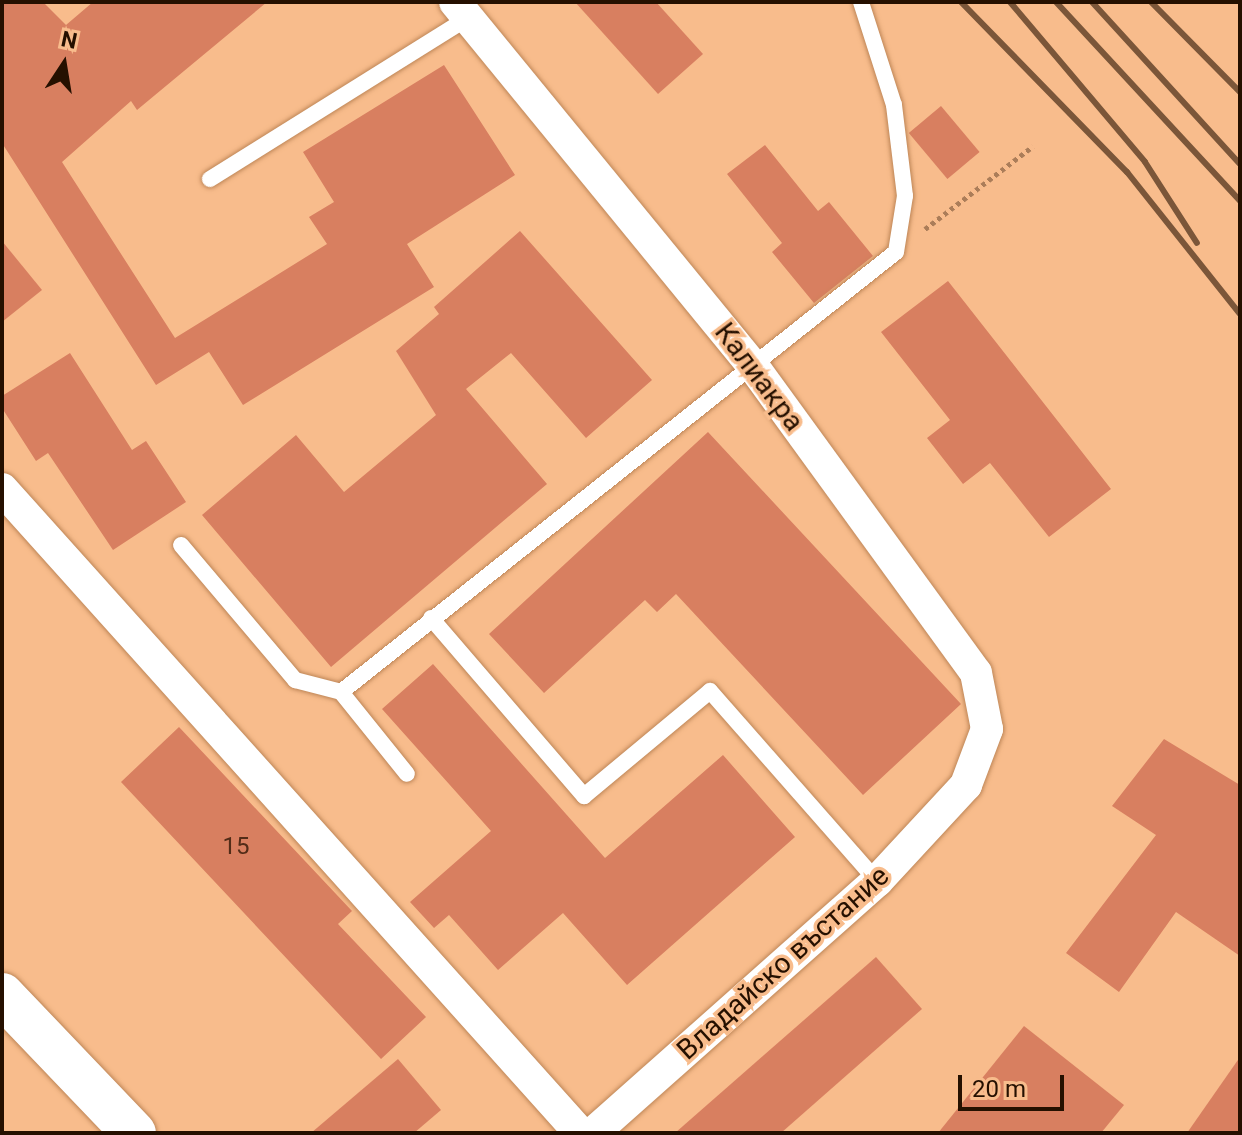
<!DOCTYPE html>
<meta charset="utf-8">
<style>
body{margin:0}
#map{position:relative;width:1242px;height:1135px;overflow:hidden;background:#f8bc8c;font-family:Roboto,sans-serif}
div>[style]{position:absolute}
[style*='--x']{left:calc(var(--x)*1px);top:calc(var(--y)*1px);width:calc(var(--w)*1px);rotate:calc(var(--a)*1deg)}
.building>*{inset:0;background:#d87f60;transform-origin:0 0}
.path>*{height:5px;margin-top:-2.5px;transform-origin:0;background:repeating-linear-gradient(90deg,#ab7d59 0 4px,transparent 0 8px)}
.roads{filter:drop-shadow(0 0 2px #be8657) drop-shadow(0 0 2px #be8657)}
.service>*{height:16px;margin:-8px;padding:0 8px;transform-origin:8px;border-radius:8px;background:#fff}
.minor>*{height:32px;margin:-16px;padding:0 16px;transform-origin:16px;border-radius:16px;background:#fff}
.secondary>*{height:44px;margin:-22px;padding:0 22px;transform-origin:22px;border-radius:22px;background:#fff}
.rail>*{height:6px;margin:-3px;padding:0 3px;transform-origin:3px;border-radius:3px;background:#7b5639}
span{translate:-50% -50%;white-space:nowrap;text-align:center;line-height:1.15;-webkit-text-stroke:7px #f8bc8c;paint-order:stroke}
.number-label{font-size:24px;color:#522c18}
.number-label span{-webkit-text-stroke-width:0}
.street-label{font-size:28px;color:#251000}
.frame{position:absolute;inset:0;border:4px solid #251000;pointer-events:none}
.north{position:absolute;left:24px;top:24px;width:80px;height:80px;-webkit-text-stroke:6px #f8bc8c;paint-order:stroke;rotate:12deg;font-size:22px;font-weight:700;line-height:32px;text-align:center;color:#251000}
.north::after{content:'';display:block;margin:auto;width:28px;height:36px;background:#251000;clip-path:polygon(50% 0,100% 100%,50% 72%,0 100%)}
.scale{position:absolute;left:958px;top:1075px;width:106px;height:36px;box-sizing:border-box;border:4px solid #251000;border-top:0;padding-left:10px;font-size:24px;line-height:28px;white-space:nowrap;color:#251000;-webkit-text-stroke:6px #f8bc8c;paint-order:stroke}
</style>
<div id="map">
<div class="building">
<div style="clip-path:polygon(2px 2px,43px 2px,66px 25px,93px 2px,267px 2px,137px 110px,131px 101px,62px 162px,175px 338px,327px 244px,309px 217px,334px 202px,303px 152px,444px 65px,515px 175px,407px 244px,434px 287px,243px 405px,209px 352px,156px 385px,2px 143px)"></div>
<div style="clip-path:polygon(575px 2px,656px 2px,703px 54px,658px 94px)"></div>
<div style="left:941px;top:106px;width:60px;height:42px;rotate:50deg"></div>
<div style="clip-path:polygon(765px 145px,818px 211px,829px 202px,873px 256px,814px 303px,772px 252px,782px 243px,727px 174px)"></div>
<div style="clip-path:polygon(520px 231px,652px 380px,586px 438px,511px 353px,466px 389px,547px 484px,331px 667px,202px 515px,296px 435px,344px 492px,436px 415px,396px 351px,439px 314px,434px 307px)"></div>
<div style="clip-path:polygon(2px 241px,42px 290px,2px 322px)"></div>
<div style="clip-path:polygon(948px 281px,1111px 489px,1049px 537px,990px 463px,963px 484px,927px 438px,950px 420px,881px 332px)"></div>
<div style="clip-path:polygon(70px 353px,132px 450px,146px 441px,186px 502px,113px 550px,48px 453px,36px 461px,2px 408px,2px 396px)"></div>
<div style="clip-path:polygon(708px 432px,961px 704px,863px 795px,676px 594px,657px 612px,645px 600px,544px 693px,489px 634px)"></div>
<div style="clip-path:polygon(433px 664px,605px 858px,723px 755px,795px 837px,627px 985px,563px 913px,498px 970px,449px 915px,434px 928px,410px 902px,491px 831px,382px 709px)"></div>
<div style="clip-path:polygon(179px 727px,352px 911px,338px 924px,426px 1017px,381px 1059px,121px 782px)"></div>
<div style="clip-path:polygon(1164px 739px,1240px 785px,1240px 956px,1176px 912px,1119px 992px,1066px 953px,1156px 835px,1112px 806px)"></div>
<div style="clip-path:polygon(876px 957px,922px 1009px,781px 1133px,675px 1133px)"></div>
<div style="clip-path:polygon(1024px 1026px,1124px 1105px,1101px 1133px,938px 1133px)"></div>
<div style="clip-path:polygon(1240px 1057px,1240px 1133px,1187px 1133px)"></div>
<div style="clip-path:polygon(398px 1059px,441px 1110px,414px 1133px,311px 1133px)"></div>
</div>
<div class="path">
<div style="--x:925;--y:229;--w:136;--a:-37.5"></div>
</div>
<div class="roads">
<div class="service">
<div style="--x:210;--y:179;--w:304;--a:-32"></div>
<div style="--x:181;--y:545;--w:177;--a:49.8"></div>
<div style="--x:295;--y:680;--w:48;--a:14.6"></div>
<div style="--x:341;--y:692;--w:105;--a:51.2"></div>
<div style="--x:431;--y:618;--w:235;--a:49.3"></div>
<div style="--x:584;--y:796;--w:164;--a:-39.8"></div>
<div style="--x:710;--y:691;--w:253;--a:48.7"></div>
<div style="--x:341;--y:692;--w:708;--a:-38.41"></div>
<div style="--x:896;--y:252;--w:57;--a:-80.9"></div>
<div style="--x:905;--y:196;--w:92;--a:-96.9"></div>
<div style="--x:894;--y:105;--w:108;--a:-107.8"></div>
</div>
<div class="minor">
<div style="--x:455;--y:2;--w:470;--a:50.7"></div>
<div style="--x:753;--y:366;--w:379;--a:54"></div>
<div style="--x:976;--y:673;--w:57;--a:78.9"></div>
<div style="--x:987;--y:729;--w:60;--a:110.6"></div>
<div style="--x:966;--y:785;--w:131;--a:132.8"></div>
<div style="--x:877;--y:881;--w:380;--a:138.4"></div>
<div style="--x:2;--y:489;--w:865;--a:48.09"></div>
</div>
<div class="secondary">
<div style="--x:2;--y:995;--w:191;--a:46.3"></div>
</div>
</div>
<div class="rail">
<div style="--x:961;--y:2;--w:238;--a:45.7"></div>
<div style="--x:1127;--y:172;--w:181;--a:51.5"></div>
<div style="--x:1010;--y:2;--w:209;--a:49.8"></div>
<div style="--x:1145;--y:162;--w:96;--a:57.3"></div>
<div style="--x:1056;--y:2;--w:271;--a:47.2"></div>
<div style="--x:1092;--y:2;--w:219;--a:47.6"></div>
<div style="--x:1151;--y:2;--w:127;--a:45.3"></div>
</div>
<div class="number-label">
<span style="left:236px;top:847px">15</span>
</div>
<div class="street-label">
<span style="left:759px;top:377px;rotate:53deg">Калиакра</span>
<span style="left:783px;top:963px;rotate:-42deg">Владайско въстание</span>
</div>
<div class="frame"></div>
<div class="north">N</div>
<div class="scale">20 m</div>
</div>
